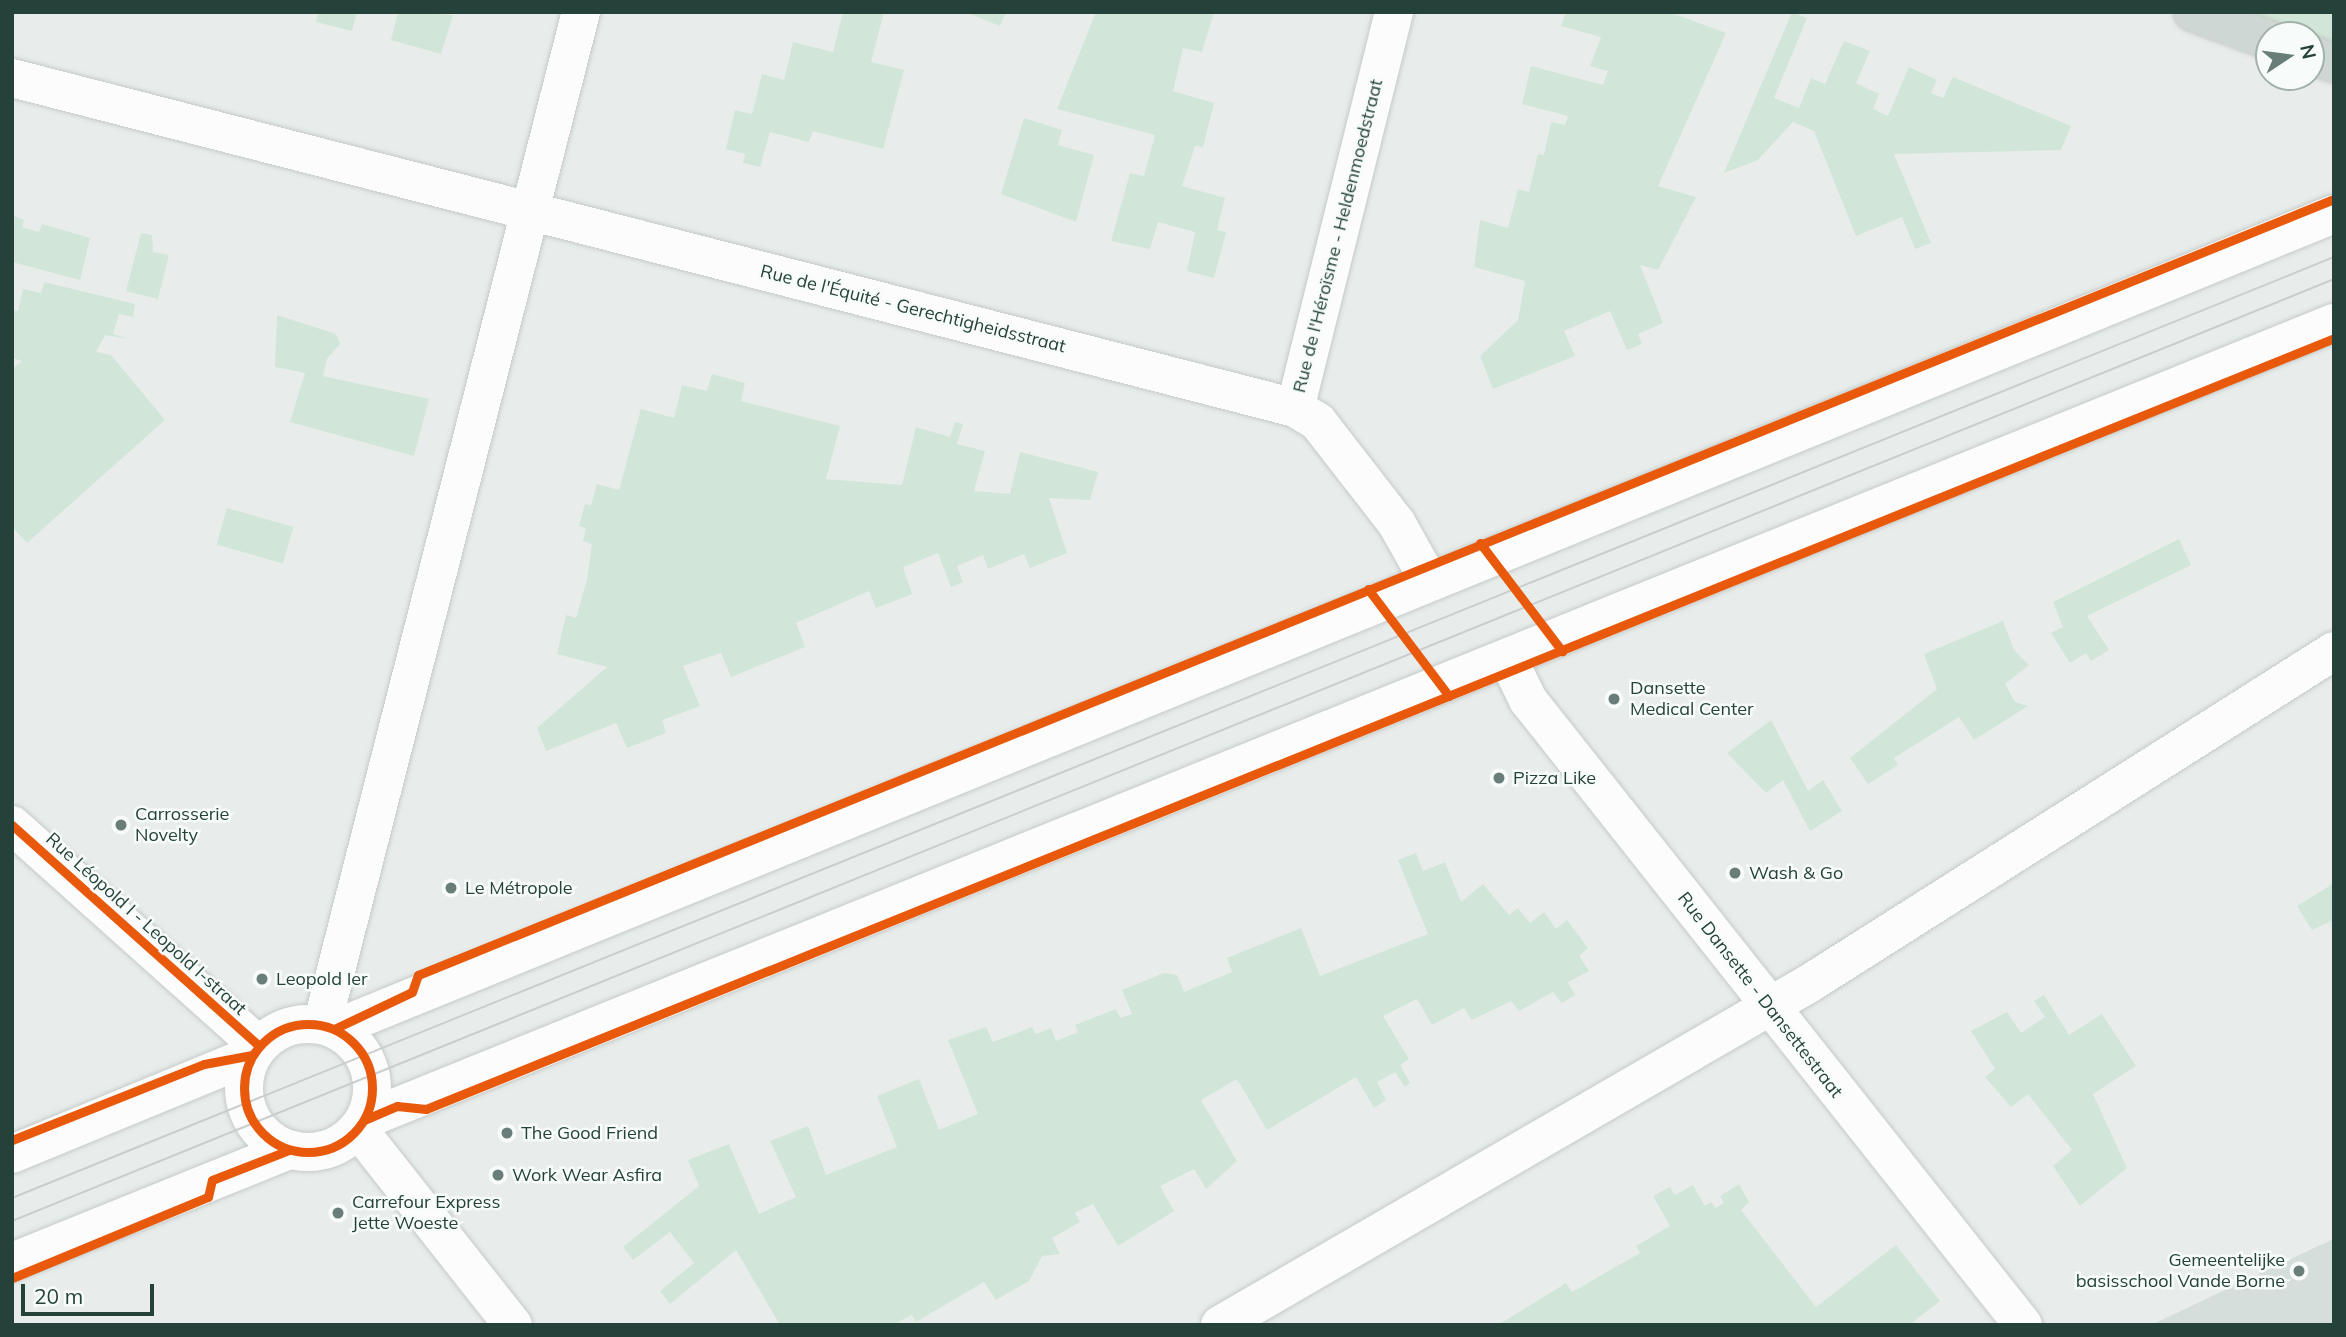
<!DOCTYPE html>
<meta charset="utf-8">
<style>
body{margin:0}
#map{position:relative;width:2346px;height:1337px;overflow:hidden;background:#e8edeb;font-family:Mulish,sans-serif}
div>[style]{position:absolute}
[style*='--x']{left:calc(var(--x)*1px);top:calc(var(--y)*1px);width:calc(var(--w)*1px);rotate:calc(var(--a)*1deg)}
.built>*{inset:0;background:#d6dedb}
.green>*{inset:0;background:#d1e6d8;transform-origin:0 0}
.roads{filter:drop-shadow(0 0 2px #c5cac8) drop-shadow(0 0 2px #c5cac8)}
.minor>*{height:38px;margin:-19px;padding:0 19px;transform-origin:19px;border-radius:19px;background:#fcfcfc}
.tertiary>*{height:38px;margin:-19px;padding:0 19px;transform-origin:19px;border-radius:19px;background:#fcfcfc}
.tertiary>.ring{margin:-19px;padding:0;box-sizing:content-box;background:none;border:38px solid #fcfcfc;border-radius:50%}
.primary>*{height:38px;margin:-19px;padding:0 19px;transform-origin:19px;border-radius:19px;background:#cfd7d5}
.tram>*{height:2px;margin:-1px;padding:0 1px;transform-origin:1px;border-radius:1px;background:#c9cdcc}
.cycleway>*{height:9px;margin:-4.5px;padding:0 4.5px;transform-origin:4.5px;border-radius:4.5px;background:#e8590c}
.cycleway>.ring{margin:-4.5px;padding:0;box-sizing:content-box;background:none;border:9px solid #e8590c;border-radius:50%}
.dots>*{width:19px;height:19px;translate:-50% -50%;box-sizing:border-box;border:4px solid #f7fbf9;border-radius:50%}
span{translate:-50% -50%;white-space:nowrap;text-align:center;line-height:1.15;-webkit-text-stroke:5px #f7fbf9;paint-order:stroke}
.street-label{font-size:18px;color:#24423a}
.poi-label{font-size:18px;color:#24423a}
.left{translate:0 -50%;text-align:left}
.right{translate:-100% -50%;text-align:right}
.frame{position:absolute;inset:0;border:14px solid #24423a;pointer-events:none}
.north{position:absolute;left:2255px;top:21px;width:70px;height:70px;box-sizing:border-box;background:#f7fbf9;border:2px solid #a3b1ad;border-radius:50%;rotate:77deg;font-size:19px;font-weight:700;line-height:28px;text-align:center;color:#24423a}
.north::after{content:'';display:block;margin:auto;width:24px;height:32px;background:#697e78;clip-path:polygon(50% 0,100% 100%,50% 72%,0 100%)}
.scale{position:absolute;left:21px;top:1284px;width:133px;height:32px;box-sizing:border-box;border:4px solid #24423a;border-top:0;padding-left:9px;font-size:21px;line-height:24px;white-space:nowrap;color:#24423a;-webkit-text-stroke:5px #f7fbf9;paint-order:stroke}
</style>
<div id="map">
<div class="built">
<div style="clip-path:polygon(2334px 1239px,2334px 1325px,2151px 1325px,2318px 1246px)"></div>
</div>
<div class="green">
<div style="clip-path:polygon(318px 12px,357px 12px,352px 31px,316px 22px)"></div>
<div style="clip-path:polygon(398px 12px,453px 15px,441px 54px,391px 40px)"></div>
<div style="clip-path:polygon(843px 12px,884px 12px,871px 62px,904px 70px,883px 149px,813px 131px,809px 142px,770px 132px,760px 167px,743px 163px,745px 154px,726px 149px,735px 110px,752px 114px,762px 74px,784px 80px,793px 42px,833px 52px)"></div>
<div style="clip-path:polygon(965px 12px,1006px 12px,1000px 26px)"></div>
<div style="clip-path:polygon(1096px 12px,1214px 12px,1202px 52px,1183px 48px,1173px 91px,1214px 103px,1203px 147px,1195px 146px,1182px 186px,1225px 198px,1217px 230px,1226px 232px,1214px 278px,1187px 271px,1195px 232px,1158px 222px,1150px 249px,1111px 241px,1130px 173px,1144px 176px,1155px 135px,1057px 109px)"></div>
<div style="clip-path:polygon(1566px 12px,1669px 12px,1726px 33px,1658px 186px,1696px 197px,1658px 270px,1640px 265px,1663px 323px,1638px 334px,1642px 344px,1627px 350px,1610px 311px,1564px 331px,1575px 356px,1493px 389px,1480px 356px,1518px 320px,1525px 281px,1474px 267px,1480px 220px,1508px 228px,1518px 189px,1529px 192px,1538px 154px,1544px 155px,1551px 122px,1565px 125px,1568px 116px,1522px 104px,1531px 66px,1603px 85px,1608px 71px,1590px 66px,1601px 37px,1561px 26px)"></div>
<div style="clip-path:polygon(1792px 12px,1807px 18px,1774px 98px,1799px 108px,1811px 78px,1825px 84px,1844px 41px,1870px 51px,1856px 83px,1879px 94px,1873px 109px,1888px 116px,1909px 67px,1937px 80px,1931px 93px,1943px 98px,1953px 77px,2071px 126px,2061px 150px,1894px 154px,1931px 243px,1915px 249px,1902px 217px,1856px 236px,1814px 131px,1793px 122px,1758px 160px,1724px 173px)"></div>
<div style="clip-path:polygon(2219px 12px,2334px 12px,2334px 46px,2311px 35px)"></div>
<div style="clip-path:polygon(1024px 118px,1062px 130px,1058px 145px,1094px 155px,1076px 222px,1001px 194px)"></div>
<div style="clip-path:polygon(12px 215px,24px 220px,22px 227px,39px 232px,42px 224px,90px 238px,80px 280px,12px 262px)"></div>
<div style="clip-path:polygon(141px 233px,152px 235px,153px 252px,169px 255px,158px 299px,126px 291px)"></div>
<div style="clip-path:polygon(44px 282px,135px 304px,133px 317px,119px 314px,113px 334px,129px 339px,105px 335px,96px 352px,111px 355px,165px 420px,27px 543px,12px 527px,12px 369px,22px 361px,12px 358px,12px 310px,18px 311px,23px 289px,41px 293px)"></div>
<div style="clip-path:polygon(277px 315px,336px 334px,340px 344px,327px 359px,323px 376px,429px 399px,414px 456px,290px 422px,305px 373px,275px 367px)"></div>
<div style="clip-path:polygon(712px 374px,745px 383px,741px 401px,840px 426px,826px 479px,902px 485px,916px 427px,950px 437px,955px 422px,963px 424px,957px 444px,985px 451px,974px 491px,1010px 494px,1020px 452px,1098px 472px,1090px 500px,1049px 498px,1067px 553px,1030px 568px,1024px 554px,988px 569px,983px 555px,957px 566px,963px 582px,951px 587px,938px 553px,903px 567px,912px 594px,876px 608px,869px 591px,796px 623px,805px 647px,731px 677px,721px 653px,683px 666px,700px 706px,662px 720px,666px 733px,627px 748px,616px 723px,546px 751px,537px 728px,607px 667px,557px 654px,566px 615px,576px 618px,587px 580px,592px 544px,583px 541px,586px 528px,579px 526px,585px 504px,591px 505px,597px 484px,619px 490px,641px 409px,674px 418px,682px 385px,707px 391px)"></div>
<div style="left:227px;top:508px;width:69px;height:38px;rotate:16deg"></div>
<div style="clip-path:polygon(2179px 539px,2191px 565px,2087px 616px,2109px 650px,2091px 661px,2086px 653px,2070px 663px,2051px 633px,2063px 627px,2053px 602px)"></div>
<div style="clip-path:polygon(2003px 621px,2014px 650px,2029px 665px,2005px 684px,2015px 702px,2028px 706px,1974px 740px,1959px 717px,1894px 758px,1898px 765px,1868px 784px,1850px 758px,1937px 689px,1924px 654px)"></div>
<div style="clip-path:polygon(1771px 720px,1808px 791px,1823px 780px,1842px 811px,1810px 831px,1783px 780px,1766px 793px,1727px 753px)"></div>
<div style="clip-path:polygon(1416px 853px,1423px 871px,1445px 862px,1461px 902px,1483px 884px,1509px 915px,1518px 908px,1530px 923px,1544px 912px,1556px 929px,1567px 920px,1588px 948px,1579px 956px,1589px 971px,1568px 982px,1575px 995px,1562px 1003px,1553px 992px,1519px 1011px,1511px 1001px,1472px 1020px,1464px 1008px,1432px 1025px,1417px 999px,1383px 1016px,1409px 1059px,1400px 1065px,1410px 1083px,1405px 1087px,1395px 1072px,1377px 1082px,1386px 1100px,1374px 1108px,1356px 1077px,1267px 1130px,1237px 1079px,1201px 1100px,1237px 1161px,1206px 1189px,1194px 1169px,1160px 1186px,1174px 1211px,1118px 1246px,1093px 1204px,1075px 1213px,1080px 1222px,1052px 1238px,1060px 1254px,1042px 1256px,1029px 1281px,996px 1300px,984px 1282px,916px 1322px,912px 1315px,892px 1325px,780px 1325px,736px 1250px,670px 1304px,660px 1291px,694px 1263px,670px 1232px,633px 1260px,623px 1247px,699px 1186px,688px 1160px,729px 1144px,759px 1214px,796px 1197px,770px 1141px,808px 1126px,826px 1175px,897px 1147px,877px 1096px,919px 1079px,939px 1130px,978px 1114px,948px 1040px,986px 1027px,993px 1042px,1032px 1027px,1036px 1034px,1051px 1028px,1056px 1041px,1078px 1032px,1075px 1025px,1116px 1009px,1120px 1018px,1132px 1014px,1122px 990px,1164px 973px,1177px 975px,1184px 992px,1232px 972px,1227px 958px,1301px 928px,1320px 976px,1428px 934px,1398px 860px)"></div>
<div style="clip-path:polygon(2334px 883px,2334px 920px,2312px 930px,2297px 906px)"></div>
<div style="clip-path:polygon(2044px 995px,2069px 1035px,2102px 1014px,2136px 1066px,2093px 1094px,2127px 1168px,2080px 1206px,2053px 1166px,2072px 1150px,2028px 1094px,2011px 1107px,1985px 1077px,1995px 1069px,1971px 1031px,2007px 1012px,2021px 1033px,2045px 1017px,2034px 1001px)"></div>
<div style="clip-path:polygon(1739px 1184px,1749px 1202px,1741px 1210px,1816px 1307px,1896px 1245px,1940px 1301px,1909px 1325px,1498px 1325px,1566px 1283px,1572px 1292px,1640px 1253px,1636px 1246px,1670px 1226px,1653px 1196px,1670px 1187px,1675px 1195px,1693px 1185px,1705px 1206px,1711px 1202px,1716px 1208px,1724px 1203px,1720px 1196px)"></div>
</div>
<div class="roads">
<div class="minor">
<div style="--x:1394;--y:12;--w:408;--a:104"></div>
<div style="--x:1295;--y:408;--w:27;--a:31"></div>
<div style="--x:1318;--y:422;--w:129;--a:52.2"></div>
<div style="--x:1397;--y:524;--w:65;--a:60.7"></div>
<div style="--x:12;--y:78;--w:1325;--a:14.42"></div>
<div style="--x:1508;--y:659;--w:46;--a:64"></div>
<div style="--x:1528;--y:700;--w:797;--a:51.62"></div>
<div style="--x:12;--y:825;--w:331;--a:41.8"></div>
<div style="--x:322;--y:1025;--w:1046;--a:-75.66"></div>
<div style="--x:358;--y:1129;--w:250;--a:51.7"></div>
<div style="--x:1220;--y:1325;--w:682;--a:-30.1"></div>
<div style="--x:1810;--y:983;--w:620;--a:-32.36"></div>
</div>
<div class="tertiary">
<div class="ring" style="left:244px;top:1024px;width:90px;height:90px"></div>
<div style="--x:334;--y:1029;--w:2160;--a:-22.17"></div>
<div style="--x:364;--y:1120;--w:2125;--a:-22.03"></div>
<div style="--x:12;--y:1154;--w:260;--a:-22.4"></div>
<div style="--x:12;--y:1262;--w:299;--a:-22"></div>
</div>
<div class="primary">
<div style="--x:2193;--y:12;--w:81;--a:20.2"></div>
<div style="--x:2311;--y:55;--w:24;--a:19"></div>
</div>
</div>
<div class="tram">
<div style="--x:12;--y:1198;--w:2505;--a:-22.06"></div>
<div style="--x:12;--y:1221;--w:2506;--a:-22.08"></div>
</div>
<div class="cycleway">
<div style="--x:1480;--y:543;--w:136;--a:52.8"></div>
<div style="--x:1368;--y:589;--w:134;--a:52.9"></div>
<div style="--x:12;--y:825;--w:331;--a:41.8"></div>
<div class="ring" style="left:244px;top:1024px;width:119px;height:119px"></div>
<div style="--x:334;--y:1029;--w:86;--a:-25.4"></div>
<div style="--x:412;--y:992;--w:18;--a:-71"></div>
<div style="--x:418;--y:975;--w:2067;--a:-22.05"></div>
<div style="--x:364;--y:1120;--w:36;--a:-23"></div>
<div style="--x:397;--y:1106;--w:29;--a:6"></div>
<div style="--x:426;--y:1109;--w:2058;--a:-22"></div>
<div style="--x:12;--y:1140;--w:206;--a:-21.6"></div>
<div style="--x:204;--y:1064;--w:49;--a:-10.6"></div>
<div style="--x:12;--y:1278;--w:212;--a:-22.5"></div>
<div style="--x:208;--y:1197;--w:17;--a:-77"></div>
<div style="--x:212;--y:1180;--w:83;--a:-21.3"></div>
</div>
<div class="dots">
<div style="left:1614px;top:699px;background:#697e78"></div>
<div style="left:1499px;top:778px;background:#697e78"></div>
<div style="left:121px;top:825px;background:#697e78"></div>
<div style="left:1735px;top:873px;background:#697e78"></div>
<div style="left:451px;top:888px;background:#697e78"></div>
<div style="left:262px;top:979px;background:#697e78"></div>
<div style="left:507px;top:1133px;background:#697e78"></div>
<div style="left:498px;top:1175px;background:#697e78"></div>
<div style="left:338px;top:1213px;background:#697e78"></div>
<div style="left:2299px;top:1271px;background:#697e78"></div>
</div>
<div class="street-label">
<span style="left:1338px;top:236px;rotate:-76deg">Rue de l'Héroïsme - Heldenmoedstraat</span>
<span style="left:913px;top:309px;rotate:14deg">Rue de l'Équité - Gerechtigheidsstraat</span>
<span style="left:146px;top:924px;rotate:42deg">Rue Léopold I - Leopold I-straat</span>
<span style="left:1760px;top:995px;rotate:52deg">Rue Dansette - Dansettestraat</span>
</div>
<div class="poi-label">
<span class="left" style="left:1630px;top:699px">Dansette<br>Medical Center</span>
<span class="left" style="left:1513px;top:778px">Pizza Like</span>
<span class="left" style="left:135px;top:825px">Carrosserie<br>Novelty</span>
<span class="left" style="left:1749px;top:873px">Wash &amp; Go</span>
<span class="left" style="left:465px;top:888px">Le Métropole</span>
<span class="left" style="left:276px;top:979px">Leopold Ier</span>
<span class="left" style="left:521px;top:1133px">The Good Friend</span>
<span class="left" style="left:512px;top:1175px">Work Wear Asfira</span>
<span class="left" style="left:352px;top:1213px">Carrefour Express<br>Jette Woeste</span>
<span class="right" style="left:2285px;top:1271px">Gemeentelijke<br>basisschool Vande Borne</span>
</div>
<div class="frame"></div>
<div class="north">N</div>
<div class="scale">20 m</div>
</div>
